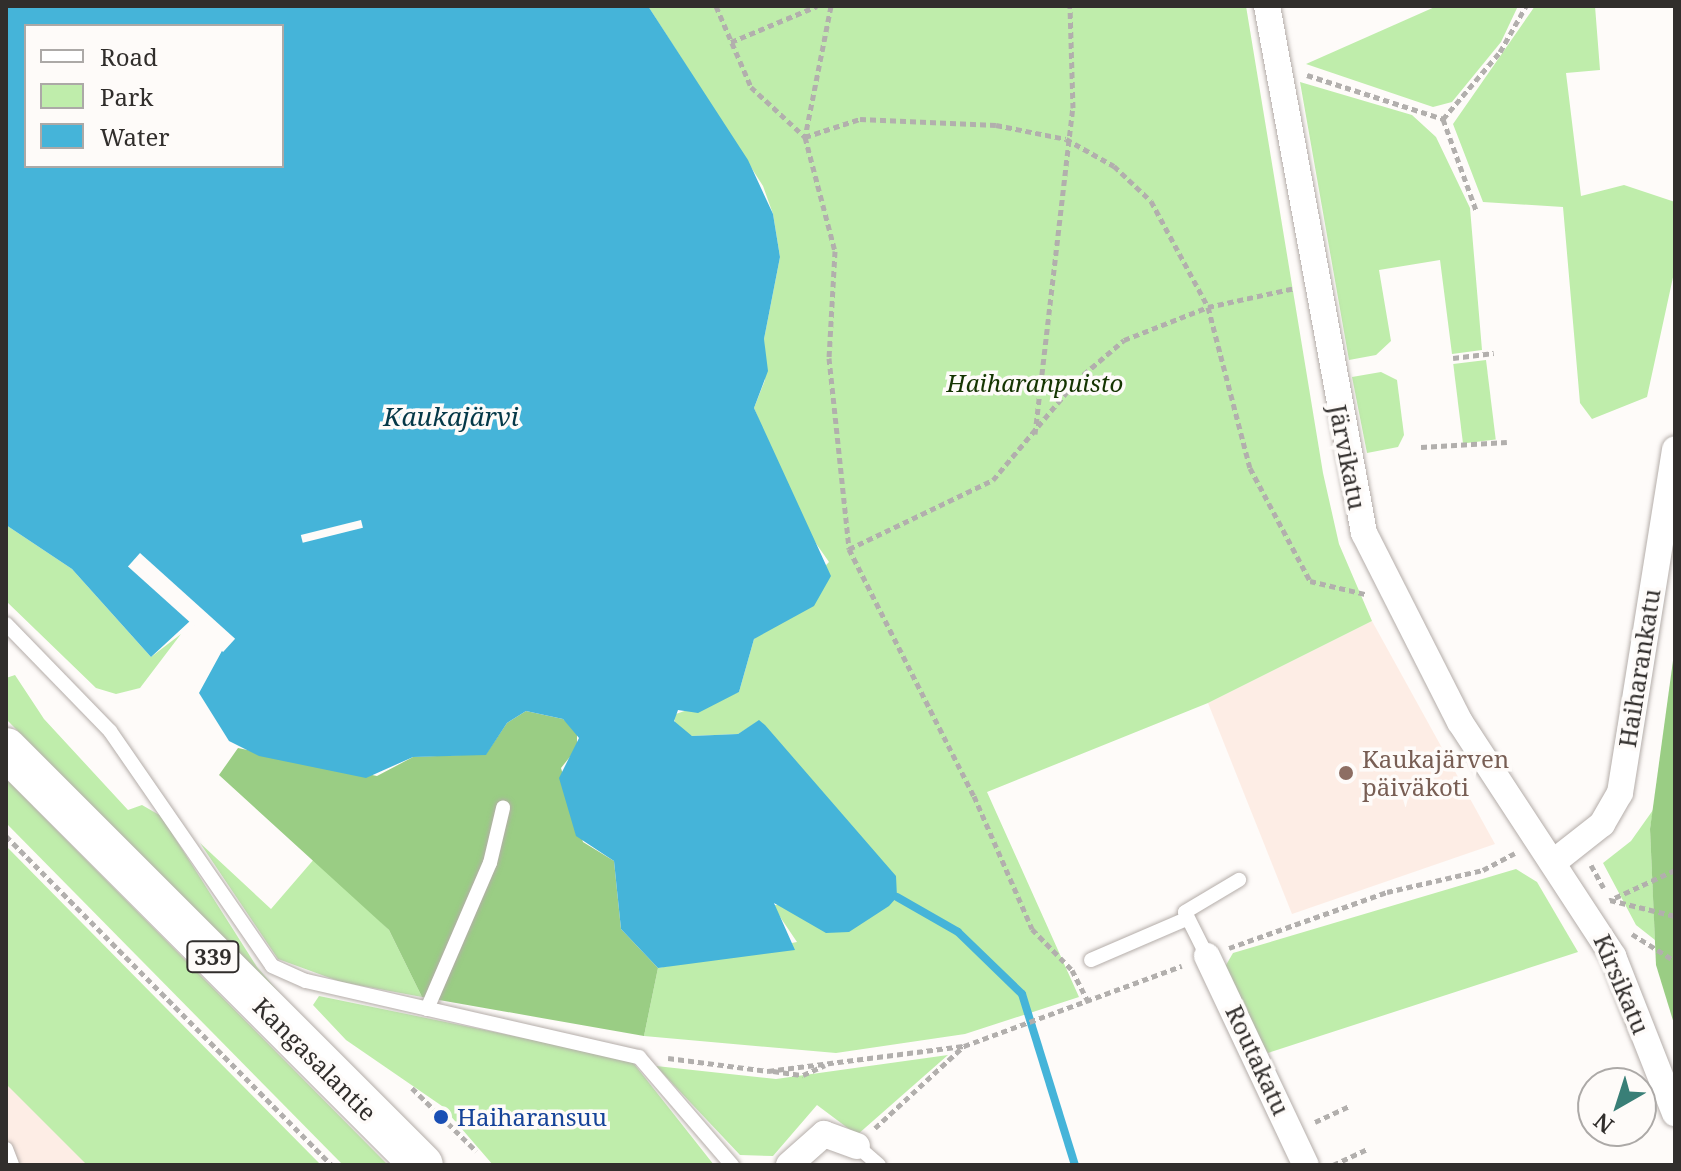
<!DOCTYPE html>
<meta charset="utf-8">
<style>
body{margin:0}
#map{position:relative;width:1681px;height:1171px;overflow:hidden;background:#fefbf9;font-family:"Noto Serif",serif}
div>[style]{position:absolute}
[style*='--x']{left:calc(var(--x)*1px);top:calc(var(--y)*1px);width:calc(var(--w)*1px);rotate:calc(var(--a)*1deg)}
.built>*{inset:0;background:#fdede5}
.green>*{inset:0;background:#bfedab;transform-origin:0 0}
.forest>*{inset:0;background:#9acd84}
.water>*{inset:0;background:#45b4d9}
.pier>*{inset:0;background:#fefbf9;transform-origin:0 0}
.stream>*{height:8px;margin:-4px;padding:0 4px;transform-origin:4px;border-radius:4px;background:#45b4d9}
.path>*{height:5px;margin-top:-2.5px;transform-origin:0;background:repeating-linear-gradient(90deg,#b2afad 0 6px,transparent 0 10px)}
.roads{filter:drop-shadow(0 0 2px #b4ada9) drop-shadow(0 0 2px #b4ada9)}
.service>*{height:14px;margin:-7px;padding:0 7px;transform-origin:7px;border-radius:7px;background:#fff}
.minor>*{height:26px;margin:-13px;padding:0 13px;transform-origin:13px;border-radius:13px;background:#fff}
.primary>*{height:42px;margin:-21px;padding:0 21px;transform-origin:21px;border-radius:21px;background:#fff}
.dots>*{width:22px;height:22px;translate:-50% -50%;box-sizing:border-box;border:4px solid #fefbf9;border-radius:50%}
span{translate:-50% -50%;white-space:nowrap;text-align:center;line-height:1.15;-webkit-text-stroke:7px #fefbf9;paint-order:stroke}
.shield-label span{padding:2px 6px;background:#fefbf9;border:2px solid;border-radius:6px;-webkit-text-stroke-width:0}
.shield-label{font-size:22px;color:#312e2c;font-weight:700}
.park-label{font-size:24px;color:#153502;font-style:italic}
.street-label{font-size:24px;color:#312e2c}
.education-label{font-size:24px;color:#785e54}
.left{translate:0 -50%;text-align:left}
.transit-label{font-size:24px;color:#164399}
.water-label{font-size:26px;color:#053848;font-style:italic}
.frame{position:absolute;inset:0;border:8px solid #312e2c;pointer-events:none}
.legend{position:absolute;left:24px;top:24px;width:260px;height:144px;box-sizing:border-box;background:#fefbf9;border:2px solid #aca9a7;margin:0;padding:10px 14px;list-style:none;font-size:24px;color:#312e2c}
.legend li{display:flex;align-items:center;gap:16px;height:40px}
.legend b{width:40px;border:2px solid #aca9a7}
.north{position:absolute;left:1577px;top:1067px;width:80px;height:80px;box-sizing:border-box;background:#fefbf9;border:2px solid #aca9a7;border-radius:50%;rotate:219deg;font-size:22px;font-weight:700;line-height:32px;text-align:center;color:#312e2c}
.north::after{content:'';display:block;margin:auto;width:28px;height:36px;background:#397f77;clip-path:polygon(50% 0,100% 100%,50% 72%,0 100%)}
</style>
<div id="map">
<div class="built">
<div style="clip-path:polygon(1372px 621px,1495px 844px,1292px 914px,1208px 703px)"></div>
<div style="clip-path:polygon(6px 1055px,117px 1165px,6px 1165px)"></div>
</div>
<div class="green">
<div style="clip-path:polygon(648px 6px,1246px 6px,1323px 473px,1339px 544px,1372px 621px,1208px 703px,987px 792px,1079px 997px,965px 1034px,836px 1053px,644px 1036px,658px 968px,797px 942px,772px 905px,782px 905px,824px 800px,759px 721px,738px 734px,692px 736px,677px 730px,673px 715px,739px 692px,754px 639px,829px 562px,801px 522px,754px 408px,765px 380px,764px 339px,780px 257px,773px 214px,763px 186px)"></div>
<div style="clip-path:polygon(1437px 6px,1518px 6px,1501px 42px,1452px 102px,1433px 107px,1306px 64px)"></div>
<div style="clip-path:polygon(1535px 6px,1595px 6px,1600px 70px,1566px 73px,1581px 196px,1624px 185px,1675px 202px,1675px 268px,1647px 397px,1592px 419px,1580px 403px,1563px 207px,1483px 202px,1453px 124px)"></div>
<div style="clip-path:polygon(1300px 82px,1412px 115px,1436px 137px,1470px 208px,1482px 350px,1452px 354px,1440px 260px,1379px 270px,1391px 341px,1376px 355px,1349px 360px)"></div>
<div style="left:1486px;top:360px;width:80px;height:33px;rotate:83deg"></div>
<div style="clip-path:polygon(1381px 372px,1397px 380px,1404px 435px,1398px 447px,1367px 453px,1352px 377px)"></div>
<div style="clip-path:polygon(6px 525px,72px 569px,151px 657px,181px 634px,140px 688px,116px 694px,96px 688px,6px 601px)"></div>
<div style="clip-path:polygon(15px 675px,44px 719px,128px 810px,142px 805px,161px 816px,257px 967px,296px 1012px,6px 719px,6px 678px)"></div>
<div style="clip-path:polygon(6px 779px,302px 1078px,388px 1165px,343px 1165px,6px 823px)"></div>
<div style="clip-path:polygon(1653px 810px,1650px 829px,1655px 940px,1636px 925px,1603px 863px,1631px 841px)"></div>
<div style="clip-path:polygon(200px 843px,271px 909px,315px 858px,389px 930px,422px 997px,341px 982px,278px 959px)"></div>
<div style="clip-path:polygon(6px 846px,321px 1165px,87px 1165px,6px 1084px)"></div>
<div style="clip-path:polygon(1516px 869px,1537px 882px,1578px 952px,1268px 1053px,1222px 972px,1233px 953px)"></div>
<div style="clip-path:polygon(319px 996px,631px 1060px,714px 1165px,493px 1165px,442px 1106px,346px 1040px,313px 1005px)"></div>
<div style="clip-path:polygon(948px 1055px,857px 1135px,817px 1105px,773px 1156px,740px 1155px,656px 1066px,776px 1079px)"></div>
</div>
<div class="forest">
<div style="clip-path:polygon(1675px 646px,1675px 1027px,1656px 965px,1650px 829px)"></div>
<div style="clip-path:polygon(526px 711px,563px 719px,577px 731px,577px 748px,561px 768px,583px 842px,614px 861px,621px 929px,658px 968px,644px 1036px,422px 997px,389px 930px,219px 775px,238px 748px,377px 776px,413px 757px,486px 754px,507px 723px)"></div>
</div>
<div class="water">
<div style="clip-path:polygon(evenodd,6px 6px,648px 6px,748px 160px,773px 214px,780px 257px,764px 339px,768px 371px,754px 408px,831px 576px,814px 606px,754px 639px,739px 692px,698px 713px,678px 710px,674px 721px,692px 736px,738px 734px,759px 720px,765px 725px,896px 876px,897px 897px,889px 906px,849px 932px,826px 933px,774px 903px,795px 950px,658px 968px,621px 929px,614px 861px,576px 836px,559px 778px,579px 738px,563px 719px,526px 711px,507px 723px,486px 755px,413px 757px,366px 778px,259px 756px,229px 741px,199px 693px,223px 649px,190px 621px,151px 657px,72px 569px,6px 525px,6px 6px,26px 26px,282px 26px,282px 166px,26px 166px,26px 26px)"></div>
</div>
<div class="pier">
<div style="left:361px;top:520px;width:8px;height:62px;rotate:76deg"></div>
<div style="left:140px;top:553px;width:128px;height:18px;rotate:42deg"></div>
</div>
<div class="stream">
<div style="--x:897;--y:897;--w:70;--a:29.8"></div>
<div style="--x:958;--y:932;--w:89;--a:44.1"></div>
<div style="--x:1022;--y:994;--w:179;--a:72.8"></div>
</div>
<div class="path">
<div style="--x:716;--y:6;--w:88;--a:66.6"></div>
<div style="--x:751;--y:87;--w:74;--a:42.8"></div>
<div style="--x:805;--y:137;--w:118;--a:75.3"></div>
<div style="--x:835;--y:251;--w:107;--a:93.2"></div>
<div style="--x:829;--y:358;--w:192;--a:84"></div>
<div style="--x:849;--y:549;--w:277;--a:63.2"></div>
<div style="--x:974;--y:796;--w:145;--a:66.4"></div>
<div style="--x:1032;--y:929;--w:57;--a:45.7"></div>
<div style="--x:1072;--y:970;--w:38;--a:63"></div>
<div style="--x:831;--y:6;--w:134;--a:101.2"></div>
<div style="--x:805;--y:137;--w:58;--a:-18.1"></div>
<div style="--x:860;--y:119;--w:136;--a:2.5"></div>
<div style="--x:996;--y:125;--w:71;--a:11.3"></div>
<div style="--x:1066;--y:139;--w:55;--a:29.4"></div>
<div style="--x:1114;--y:166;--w:51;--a:43.4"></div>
<div style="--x:1151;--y:201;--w:120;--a:61.7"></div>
<div style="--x:1208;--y:307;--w:166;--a:75.4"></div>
<div style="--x:1250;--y:468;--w:128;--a:62"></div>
<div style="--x:1310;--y:581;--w:57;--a:13.3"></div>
<div style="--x:731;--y:42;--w:93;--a:-22.7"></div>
<div style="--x:1307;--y:75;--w:143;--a:17.9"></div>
<div style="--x:1443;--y:119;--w:88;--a:-49.6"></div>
<div style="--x:1500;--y:52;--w:53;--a:-60.5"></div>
<div style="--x:1443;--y:119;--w:97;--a:70.1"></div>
<div style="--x:1453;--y:358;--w:41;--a:-7"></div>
<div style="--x:1035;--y:434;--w:328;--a:-83.4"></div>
<div style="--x:1073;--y:108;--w:102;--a:-91.7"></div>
<div style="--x:1421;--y:447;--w:86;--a:-3.3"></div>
<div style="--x:849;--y:549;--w:160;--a:-25.6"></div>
<div style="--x:993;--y:480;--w:129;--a:-50"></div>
<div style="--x:1076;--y:381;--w:63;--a:-40.5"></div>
<div style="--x:1124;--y:340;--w:90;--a:-21.4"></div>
<div style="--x:1208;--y:307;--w:89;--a:-12.3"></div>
<div style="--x:6;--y:836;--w:463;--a:45.3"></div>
<div style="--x:1591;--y:865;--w:26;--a:61"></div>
<div style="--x:1675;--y:870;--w:72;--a:155.2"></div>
<div style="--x:1610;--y:900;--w:67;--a:13.8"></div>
<div style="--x:1632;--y:934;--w:51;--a:32.1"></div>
<div style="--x:1229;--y:948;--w:168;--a:-19.5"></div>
<div style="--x:1387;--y:892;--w:98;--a:-12.9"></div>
<div style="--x:1483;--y:870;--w:36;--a:-28"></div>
<div style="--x:668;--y:1058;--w:101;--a:7.4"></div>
<div style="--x:768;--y:1071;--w:197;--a:-7.3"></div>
<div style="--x:773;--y:1071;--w:30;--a:8"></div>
<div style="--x:803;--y:1075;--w:24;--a:-24"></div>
<div style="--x:412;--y:1088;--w:90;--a:44.5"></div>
<div style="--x:1315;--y:1122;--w:38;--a:-25"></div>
<div style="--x:875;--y:1128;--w:121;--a:-42.7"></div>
<div style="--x:964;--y:1046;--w:232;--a:-20.2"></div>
<div style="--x:1333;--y:1165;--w:38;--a:-25"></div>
</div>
<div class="roads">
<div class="service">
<div style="--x:6;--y:624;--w:149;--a:45.8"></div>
<div style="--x:110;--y:731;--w:285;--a:55.4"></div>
<div style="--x:272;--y:966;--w:37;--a:24"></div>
<div style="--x:306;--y:981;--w:342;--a:12.9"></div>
<div style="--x:639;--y:1057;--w:143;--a:49.3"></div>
<div style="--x:1207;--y:956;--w:49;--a:-116.6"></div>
<div style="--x:1185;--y:912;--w:63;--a:-30.7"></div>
<div style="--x:1091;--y:960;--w:103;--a:-23.3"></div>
<div style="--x:427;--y:1009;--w:159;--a:-66.7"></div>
<div style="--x:490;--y:863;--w:57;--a:-76.7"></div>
<div style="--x:857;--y:1146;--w:29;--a:41"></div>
<div style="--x:6;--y:1149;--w:17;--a:69"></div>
</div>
<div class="minor">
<div style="--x:1267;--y:6;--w:536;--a:79.57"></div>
<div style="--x:1364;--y:533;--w:212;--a:63.1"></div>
<div style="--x:1460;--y:722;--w:280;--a:56.8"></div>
<div style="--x:1613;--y:956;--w:169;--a:68.5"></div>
<div style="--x:1555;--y:861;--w:60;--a:-38.2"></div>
<div style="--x:1602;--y:824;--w:36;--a:-60"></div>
<div style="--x:1620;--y:793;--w:348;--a:-80.9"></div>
<div style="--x:1207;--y:956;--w:231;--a:64.7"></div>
<div style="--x:789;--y:1165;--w:47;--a:-41.5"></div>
<div style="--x:824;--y:1134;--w:35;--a:20"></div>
</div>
<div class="primary">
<div style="--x:6;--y:749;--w:588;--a:45"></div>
</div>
</div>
<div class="dots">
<div style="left:1346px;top:773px;background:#8d6e63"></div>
<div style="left:441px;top:1117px;background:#1a4fb4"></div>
</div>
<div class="shield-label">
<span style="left:213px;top:957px">339</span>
</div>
<div class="park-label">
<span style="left:1035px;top:383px">Haiharanpuisto</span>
</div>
<div class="street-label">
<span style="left:1348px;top:457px;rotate:79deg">Järvikatu</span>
<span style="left:1639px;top:668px;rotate:-81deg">Haiharankatu</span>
<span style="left:1622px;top:984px;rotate:67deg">Kirsikatu</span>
<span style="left:315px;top:1059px;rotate:45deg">Kangasalantie</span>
<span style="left:1258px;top:1060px;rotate:65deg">Routakatu</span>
</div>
<div class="education-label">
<span class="left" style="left:1362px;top:773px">Kaukajärven<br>päiväkoti</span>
</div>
<div class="transit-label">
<span class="left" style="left:457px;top:1117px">Haiharansuu</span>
</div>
<div class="water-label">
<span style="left:451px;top:417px">Kaukajärvi</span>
</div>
<div class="frame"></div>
<ul class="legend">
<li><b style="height:10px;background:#fff"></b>Road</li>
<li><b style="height:22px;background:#bfedab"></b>Park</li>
<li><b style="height:22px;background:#45b4d9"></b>Water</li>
</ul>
<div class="north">N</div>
</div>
